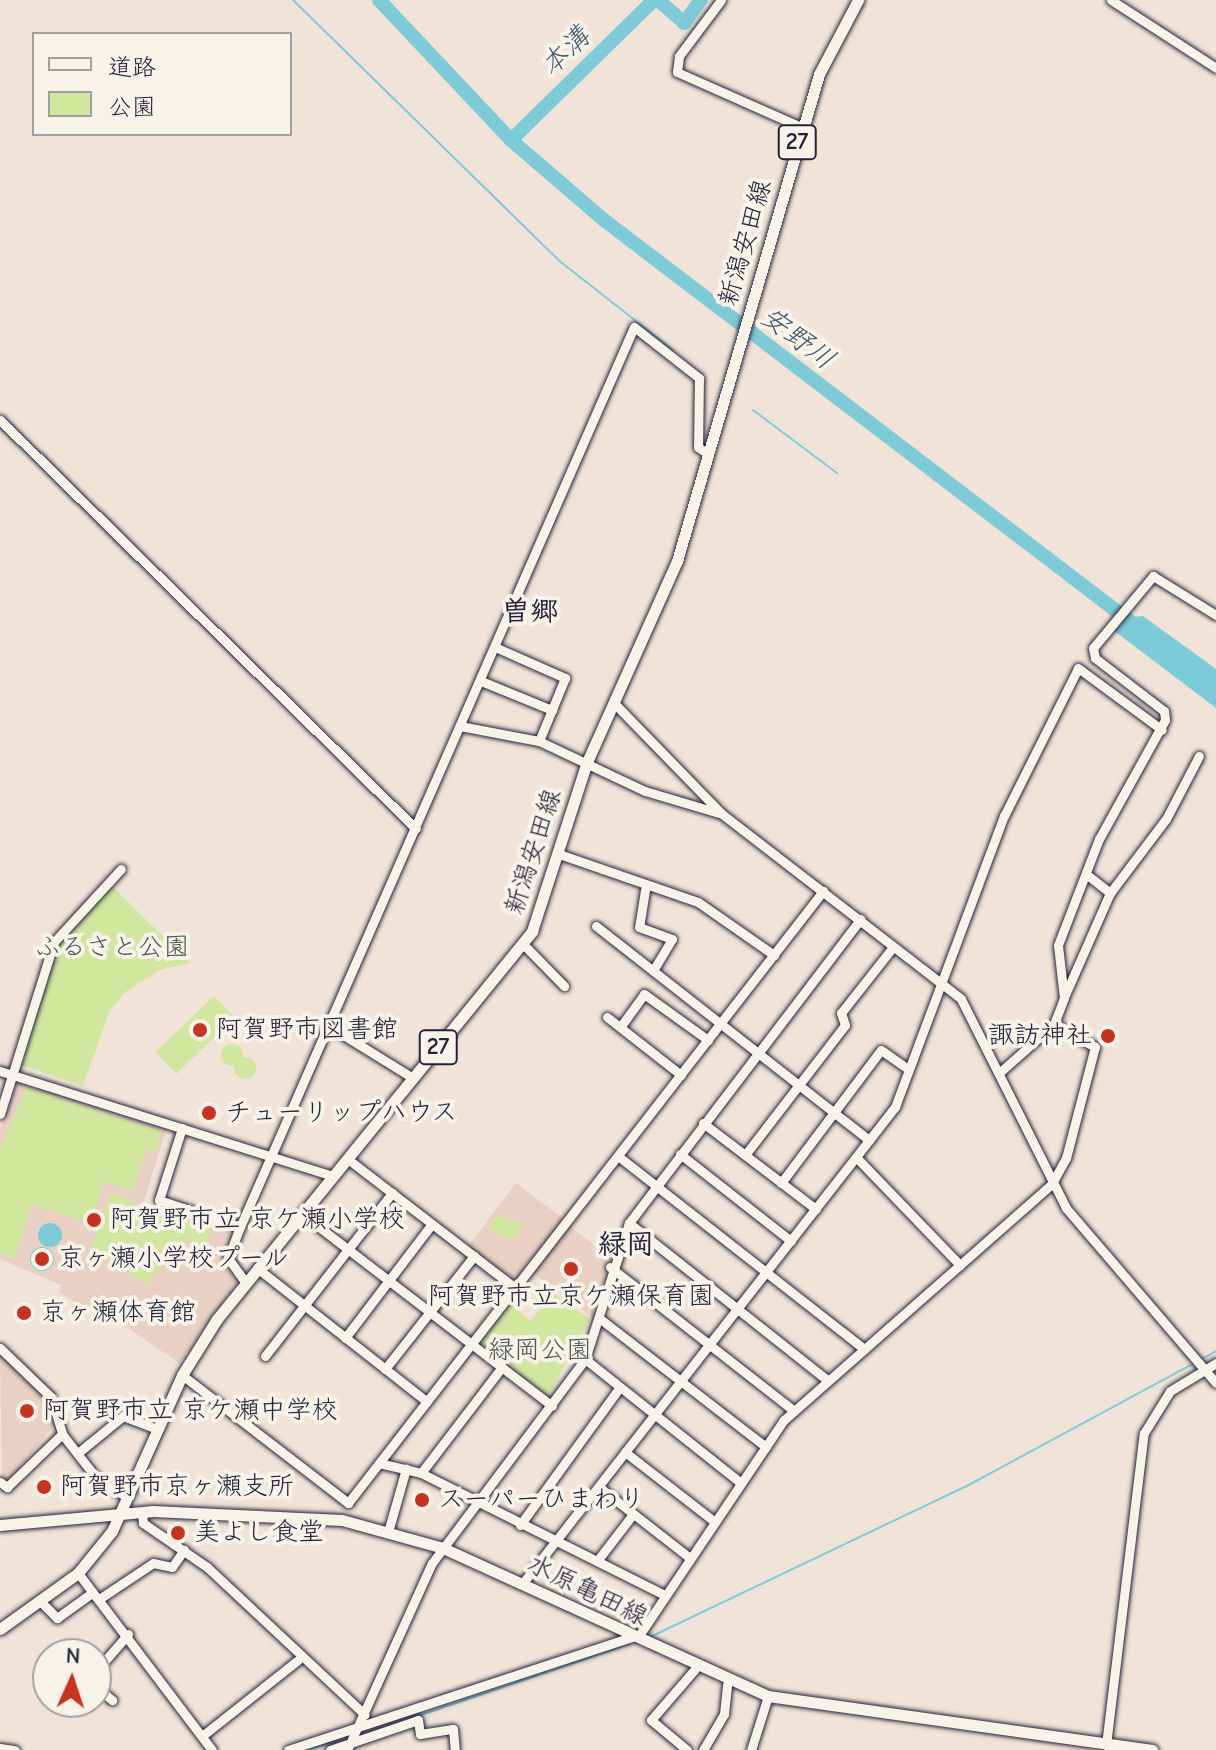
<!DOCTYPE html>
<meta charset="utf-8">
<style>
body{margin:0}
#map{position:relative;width:1216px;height:1750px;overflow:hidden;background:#f1e3d7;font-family:"Comic Neue","Klee One",sans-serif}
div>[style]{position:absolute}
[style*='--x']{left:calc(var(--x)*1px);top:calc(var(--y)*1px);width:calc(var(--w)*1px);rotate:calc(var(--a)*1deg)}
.built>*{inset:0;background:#ead0c3;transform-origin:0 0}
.green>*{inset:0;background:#d0e79d;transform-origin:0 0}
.round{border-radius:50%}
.water>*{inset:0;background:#7ccbd8}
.stream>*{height:2px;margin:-1px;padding:0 1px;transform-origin:1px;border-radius:1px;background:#7ccbd8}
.river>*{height:14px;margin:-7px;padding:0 7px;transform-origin:7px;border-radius:7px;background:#7ccbd8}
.roads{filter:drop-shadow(0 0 2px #22223b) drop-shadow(0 0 2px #22223b)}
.minor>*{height:9px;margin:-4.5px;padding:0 4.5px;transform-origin:4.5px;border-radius:4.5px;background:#f7f3e8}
.major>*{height:11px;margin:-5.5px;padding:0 5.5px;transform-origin:5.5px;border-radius:5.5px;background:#f7f3e8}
.dots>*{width:22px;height:22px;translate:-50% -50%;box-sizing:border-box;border:4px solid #f7f3e8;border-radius:50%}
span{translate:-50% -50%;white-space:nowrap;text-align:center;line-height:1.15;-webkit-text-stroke:8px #f7f3e8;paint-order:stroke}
.shield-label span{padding:2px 6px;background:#f7f3e8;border:2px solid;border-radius:6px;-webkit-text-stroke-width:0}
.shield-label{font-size:24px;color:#22223b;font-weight:700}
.street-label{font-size:26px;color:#22223b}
.park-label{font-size:26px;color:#4e5354}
.poi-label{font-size:26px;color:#22223b}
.left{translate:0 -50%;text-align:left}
.right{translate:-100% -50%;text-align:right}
.water-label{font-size:28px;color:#3d556a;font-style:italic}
.neighbourhood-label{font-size:28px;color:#22223b;font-weight:700}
.legend{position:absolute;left:32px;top:32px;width:260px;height:104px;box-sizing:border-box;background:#f7f3e8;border:2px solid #a29fa3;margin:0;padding:10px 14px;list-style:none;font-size:24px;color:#22223b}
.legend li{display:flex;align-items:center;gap:16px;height:40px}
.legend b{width:40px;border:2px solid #a29fa3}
.north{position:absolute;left:32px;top:1638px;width:80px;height:80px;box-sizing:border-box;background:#f7f3e8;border:2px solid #a29fa3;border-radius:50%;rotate:3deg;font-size:22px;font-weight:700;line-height:32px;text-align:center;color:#22223b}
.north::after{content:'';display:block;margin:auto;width:28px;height:36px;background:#c8321e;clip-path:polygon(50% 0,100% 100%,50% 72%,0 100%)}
</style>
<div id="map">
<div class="built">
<div style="clip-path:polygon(19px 1080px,167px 1126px,143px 1205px,235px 1235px,224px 1257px,240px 1279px,179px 1363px,94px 1305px,88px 1310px,59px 1292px,61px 1285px,0 1259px,0 1129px)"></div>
<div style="left:516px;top:1183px;width:61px;height:79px;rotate:37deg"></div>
<div style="clip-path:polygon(568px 1225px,611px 1258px,594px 1319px,532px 1272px)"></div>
<div style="clip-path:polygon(0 1352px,52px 1401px,57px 1421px,12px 1478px,2px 1479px)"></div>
</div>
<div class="green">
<div style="clip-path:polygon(112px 886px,190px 963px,162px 969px,125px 992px,109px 1012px,83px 1086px,21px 1065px,58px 942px)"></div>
<div style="left:214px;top:996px;width:30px;height:81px;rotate:46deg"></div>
<div class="round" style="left:221px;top:1044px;width:22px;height:22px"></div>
<div class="round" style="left:234px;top:1057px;width:22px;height:22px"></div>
<div style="clip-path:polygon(26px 1088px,161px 1131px,156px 1151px,147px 1149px,133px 1191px,104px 1182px,93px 1215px,81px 1220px,32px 1205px,14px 1259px,0 1253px,0 1149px)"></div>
<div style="clip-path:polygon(111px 1191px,140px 1206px,212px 1231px,203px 1249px,185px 1239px,146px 1285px,92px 1247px)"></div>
<div style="clip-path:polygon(497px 1215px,524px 1224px,512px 1240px,487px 1229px)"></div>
<div style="clip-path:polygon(552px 1292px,590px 1319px,547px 1398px,478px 1345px,509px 1303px,531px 1321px)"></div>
</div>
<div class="water">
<div style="clip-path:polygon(1143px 616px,1216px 669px,1216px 708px,1113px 630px,1124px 618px)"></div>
<div class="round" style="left:38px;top:1223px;width:24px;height:24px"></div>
<div class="round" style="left:30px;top:1247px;width:24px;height:24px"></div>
</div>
<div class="stream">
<div style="--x:293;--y:0;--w:376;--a:44.4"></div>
<div style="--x:562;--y:263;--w:141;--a:38.1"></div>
<div style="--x:753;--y:410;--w:105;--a:36.9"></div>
<div style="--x:1200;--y:1360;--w:18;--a:-29"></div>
<div style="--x:650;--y:1637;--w:349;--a:-25.5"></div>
<div style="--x:965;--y:1487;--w:260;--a:-28.4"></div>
<div style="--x:418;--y:1716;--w:224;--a:-18.8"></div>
<div style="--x:305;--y:1750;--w:39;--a:-15"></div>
</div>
<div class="river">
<div style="--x:379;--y:0;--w:192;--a:46.7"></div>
<div style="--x:511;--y:140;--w:123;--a:40.7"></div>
<div style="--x:604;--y:220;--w:663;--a:37.34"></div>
<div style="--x:658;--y:0;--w:35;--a:41"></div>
<div style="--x:684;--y:23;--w:29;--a:-54"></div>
<div style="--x:511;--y:140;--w:200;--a:-44.4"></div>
</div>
<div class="roads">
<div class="minor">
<div style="--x:721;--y:0;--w:70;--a:126.9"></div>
<div style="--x:679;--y:56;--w:16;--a:97"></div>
<div style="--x:677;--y:72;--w:136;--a:23.9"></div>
<div style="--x:1111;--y:0;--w:125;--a:32.9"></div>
<div style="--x:0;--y:420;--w:583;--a:44.51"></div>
<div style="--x:495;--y:647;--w:77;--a:23.9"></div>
<div style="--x:565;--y:678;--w:68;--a:112.4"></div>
<div style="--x:481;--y:681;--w:77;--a:22.2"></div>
<div style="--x:613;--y:702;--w:156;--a:45.8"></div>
<div style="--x:722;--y:814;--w:302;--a:37.7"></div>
<div style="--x:961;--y:999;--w:234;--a:63.3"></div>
<div style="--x:1066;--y:1208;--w:230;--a:49.4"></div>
<div style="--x:460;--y:726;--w:80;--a:10.8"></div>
<div style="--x:539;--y:741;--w:117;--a:25.3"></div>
<div style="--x:645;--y:791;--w:77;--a:16.6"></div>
<div style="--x:559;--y:854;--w:147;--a:19.1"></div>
<div style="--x:698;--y:902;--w:93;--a:34.9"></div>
<div style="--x:1086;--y:874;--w:31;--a:38"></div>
<div style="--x:645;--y:890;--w:37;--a:99"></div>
<div style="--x:639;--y:927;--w:35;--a:20"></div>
<div style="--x:672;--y:939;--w:37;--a:121"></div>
<div style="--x:596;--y:926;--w:347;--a:38.1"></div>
<div style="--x:523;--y:944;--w:59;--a:45.7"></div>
<div style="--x:1065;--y:995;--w:111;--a:-66.2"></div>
<div style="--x:1110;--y:893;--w:93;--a:-52.9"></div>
<div style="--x:1166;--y:819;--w:71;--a:-62.4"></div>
<div style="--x:607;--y:1017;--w:94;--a:38.1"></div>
<div style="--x:329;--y:1026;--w:99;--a:31.8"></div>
<div style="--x:621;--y:1026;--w:39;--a:-54"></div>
<div style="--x:644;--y:994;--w:79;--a:35.7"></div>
<div style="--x:0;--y:1071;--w:349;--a:17.5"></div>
<div style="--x:999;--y:1073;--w:74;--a:-41.7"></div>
<div style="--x:1054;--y:1024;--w:28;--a:-69"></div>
<div style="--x:1064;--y:998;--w:53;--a:-96.5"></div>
<div style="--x:1058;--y:945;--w:114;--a:-68.9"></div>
<div style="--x:1099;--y:839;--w:136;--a:-61"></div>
<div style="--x:1165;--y:720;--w:9;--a:-96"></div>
<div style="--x:1164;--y:711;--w:87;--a:-142.5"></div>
<div style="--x:1095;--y:658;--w:10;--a:-101"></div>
<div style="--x:1093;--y:648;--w:94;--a:-50.2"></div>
<div style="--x:1153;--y:576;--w:74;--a:31.8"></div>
<div style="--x:0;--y:1114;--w:180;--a:-72.6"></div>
<div style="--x:54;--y:942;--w:99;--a:-47.5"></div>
<div style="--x:703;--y:1123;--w:142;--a:37.3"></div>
<div style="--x:182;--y:1128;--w:76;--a:107.7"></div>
<div style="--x:159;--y:1200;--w:85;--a:18.4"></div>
<div style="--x:680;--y:1154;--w:141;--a:38.1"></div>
<div style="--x:745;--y:1155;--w:164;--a:-52.4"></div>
<div style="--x:845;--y:1025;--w:13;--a:-108"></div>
<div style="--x:841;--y:1013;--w:84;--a:-51.8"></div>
<div style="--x:618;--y:1156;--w:313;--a:38.1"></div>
<div style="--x:856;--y:1157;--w:150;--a:46.1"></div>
<div style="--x:349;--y:1160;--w:210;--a:37.6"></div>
<div style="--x:781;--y:1183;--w:166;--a:-53.1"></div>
<div style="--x:881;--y:1050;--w:32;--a:35"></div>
<div style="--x:302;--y:1214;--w:315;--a:37.5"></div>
<div style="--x:629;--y:1223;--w:253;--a:38.4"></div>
<div style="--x:610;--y:1267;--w:232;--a:38"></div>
<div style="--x:257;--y:1268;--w:216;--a:38.2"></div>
<div style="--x:246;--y:1283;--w:31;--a:-126"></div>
<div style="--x:228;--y:1258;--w:33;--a:-69"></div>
<div style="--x:240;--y:1227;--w:982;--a:-66.36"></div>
<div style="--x:634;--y:327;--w:83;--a:38.1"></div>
<div style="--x:699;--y:378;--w:69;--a:90.8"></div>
<div style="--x:698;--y:447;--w:12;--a:35"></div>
<div style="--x:599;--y:1318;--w:211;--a:37.7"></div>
<div style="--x:345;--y:1338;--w:143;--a:-52.7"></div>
<div style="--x:0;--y:1348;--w:71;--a:43.9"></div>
<div style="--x:51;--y:1397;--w:39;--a:73"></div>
<div style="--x:62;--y:1434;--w:58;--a:52"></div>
<div style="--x:98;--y:1480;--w:32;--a:30"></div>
<div style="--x:265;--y:1356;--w:207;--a:-52.1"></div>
<div style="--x:585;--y:1359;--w:199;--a:38.5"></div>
<div style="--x:385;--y:1369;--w:144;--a:-51.8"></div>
<div style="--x:182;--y:1375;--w:210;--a:37.6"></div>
<div style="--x:348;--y:1503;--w:775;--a:-52.18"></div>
<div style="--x:79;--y:1452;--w:57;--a:-39.3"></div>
<div style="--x:123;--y:1416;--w:36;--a:21"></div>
<div style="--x:625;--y:1452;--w:114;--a:37.9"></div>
<div style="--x:379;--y:1463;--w:43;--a:13.4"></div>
<div style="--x:421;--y:1473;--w:273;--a:26.6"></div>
<div style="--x:421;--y:1473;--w:133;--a:-52.6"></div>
<div style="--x:0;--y:1482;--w:9;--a:36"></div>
<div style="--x:7;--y:1487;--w:76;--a:-43.9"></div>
<div style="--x:599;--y:1487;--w:115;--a:38"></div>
<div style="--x:142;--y:1512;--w:11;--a:85"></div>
<div style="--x:143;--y:1523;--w:78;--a:34.5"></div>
<div style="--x:207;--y:1567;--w:216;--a:43.1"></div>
<div style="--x:520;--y:1525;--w:170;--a:-54.1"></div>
<div style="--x:388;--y:1532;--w:66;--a:-74.1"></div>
<div style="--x:597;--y:1561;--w:59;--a:-52.5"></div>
<div style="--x:78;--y:1573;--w:222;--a:52.9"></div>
<div style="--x:522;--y:1584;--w:606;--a:-51.98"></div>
<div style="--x:895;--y:1107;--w:311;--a:-69.5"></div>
<div style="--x:1004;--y:816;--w:165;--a:-63.4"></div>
<div style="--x:1078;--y:668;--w:104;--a:36.4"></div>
<div style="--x:99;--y:1599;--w:65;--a:-33.7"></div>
<div style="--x:153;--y:1563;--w:19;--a:12"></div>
<div style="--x:172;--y:1567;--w:21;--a:-55"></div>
<div style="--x:41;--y:1602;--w:23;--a:45"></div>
<div style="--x:57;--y:1618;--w:44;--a:-35.8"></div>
<div style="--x:96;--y:1671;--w:49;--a:-49.1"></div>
<div style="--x:96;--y:1687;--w:21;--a:39"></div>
<div style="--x:202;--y:1736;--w:122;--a:-38.4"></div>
<div style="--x:1106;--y:1745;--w:314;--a:-83.1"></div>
<div style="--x:1144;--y:1433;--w:49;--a:-58.2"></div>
<div style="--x:1170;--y:1391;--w:54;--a:-31.3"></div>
<div style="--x:0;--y:1748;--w:15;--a:8"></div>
<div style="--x:288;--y:1750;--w:371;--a:-18.2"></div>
<div style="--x:640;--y:1634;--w:258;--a:-56.1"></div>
<div style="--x:784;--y:1420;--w:356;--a:-41.4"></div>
<div style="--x:1051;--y:1185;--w:31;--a:-61"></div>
<div style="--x:1066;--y:1158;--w:115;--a:-75.4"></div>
<div style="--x:1095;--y:1047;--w:47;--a:-150.7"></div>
<div style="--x:330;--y:1750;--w:93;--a:-18.8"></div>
<div style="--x:418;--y:1720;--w:14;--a:82"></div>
<div style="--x:420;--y:1734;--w:33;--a:-9"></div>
<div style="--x:453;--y:1729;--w:21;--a:85"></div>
<div style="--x:347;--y:1750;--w:205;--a:-65.6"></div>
<div style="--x:432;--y:1563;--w:255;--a:-53.1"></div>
<div style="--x:585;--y:1359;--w:143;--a:-72.1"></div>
<div style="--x:629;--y:1223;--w:382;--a:-52.7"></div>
<div style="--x:687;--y:1750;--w:47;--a:-140.2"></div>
<div style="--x:651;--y:1720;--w:67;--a:-49.2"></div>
<div style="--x:703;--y:1750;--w:42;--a:-59.7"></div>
<div style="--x:724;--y:1714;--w:30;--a:-84"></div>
<div style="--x:751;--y:1750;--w:57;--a:-72.5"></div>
</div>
<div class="major">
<div style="--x:0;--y:1525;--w:154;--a:-5.2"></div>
<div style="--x:153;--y:1511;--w:189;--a:2.7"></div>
<div style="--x:342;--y:1520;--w:105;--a:15.5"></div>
<div style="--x:443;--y:1548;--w:357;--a:24.5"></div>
<div style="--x:768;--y:1696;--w:388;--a:8"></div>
<div style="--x:0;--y:1629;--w:96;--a:-35.7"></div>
<div style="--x:78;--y:1573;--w:54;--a:-51"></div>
<div style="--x:112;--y:1531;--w:171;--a:-65.8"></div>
<div style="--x:182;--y:1375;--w:66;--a:-58"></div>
<div style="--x:217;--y:1319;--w:500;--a:-50.9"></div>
<div style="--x:532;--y:931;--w:178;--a:-72"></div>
<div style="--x:587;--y:762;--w:220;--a:-65.9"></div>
<div style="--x:677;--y:561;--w:507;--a:-73.74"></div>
<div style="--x:819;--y:74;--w:84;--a:-62.2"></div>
</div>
</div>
<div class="dots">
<div style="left:200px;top:1030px;background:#c8321e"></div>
<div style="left:1108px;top:1036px;background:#c8321e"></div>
<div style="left:209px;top:1113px;background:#c8321e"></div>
<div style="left:94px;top:1220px;background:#c8321e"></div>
<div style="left:42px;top:1259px;background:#c8321e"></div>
<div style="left:571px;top:1269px;background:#c8321e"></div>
<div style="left:24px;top:1313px;background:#c8321e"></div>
<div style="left:27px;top:1411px;background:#c8321e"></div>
<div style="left:44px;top:1487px;background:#c8321e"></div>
<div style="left:422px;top:1500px;background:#c8321e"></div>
<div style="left:178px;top:1533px;background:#c8321e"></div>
</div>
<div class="shield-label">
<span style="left:797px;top:142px">27</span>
<span style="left:438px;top:1047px">27</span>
</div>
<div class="street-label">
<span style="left:746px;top:243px;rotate:-74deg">新潟安田線</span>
<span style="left:534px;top:852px;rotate:-72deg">新潟安田線</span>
<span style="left:587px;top:1591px;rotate:26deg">水原亀田線</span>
</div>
<div class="park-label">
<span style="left:112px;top:948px">ふるさと公園</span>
<span style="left:540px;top:1351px">緑岡公園</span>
</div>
<div class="poi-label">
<span class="left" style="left:216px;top:1030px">阿賀野市図書館</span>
<span class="right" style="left:1092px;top:1036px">諏訪神社</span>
<span class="left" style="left:225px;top:1113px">チューリップハウス</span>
<span class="left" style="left:110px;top:1220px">阿賀野市立 京ケ瀬小学校</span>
<span class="left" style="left:58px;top:1259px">京ヶ瀬小学校プール</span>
<span style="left:571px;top:1297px">阿賀野市立京ケ瀬保育園</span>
<span class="left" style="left:40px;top:1313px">京ヶ瀬体育館</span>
<span class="left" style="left:43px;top:1411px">阿賀野市立 京ケ瀬中学校</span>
<span class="left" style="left:60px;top:1487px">阿賀野市京ヶ瀬支所</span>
<span class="left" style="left:438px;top:1500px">スーパーひまわり</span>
<span class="left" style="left:194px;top:1533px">美よし食堂</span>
</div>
<div class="water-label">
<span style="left:565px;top:51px;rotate:-44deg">本溝</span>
<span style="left:798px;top:338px;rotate:37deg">安野川</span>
</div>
<div class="neighbourhood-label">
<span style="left:530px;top:611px">曽郷</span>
<span style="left:626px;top:1244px">緑岡</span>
</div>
<ul class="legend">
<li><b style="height:10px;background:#f7f3e8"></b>道路</li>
<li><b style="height:22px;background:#d0e79d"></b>公園</li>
</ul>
<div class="north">N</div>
</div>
